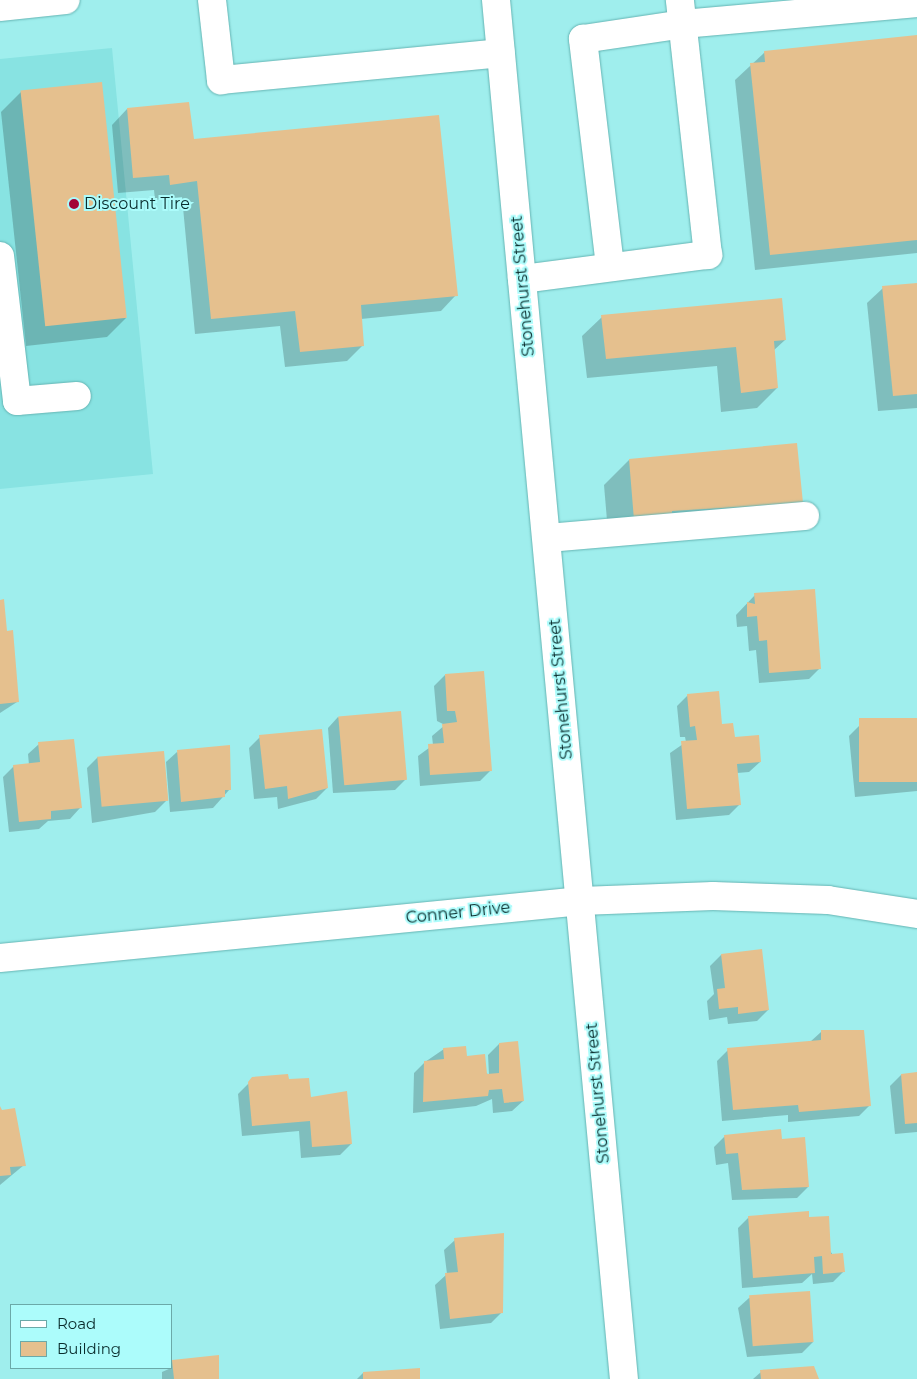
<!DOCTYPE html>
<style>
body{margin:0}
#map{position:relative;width:917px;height:1379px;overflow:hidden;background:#9feeed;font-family:Montserrat,sans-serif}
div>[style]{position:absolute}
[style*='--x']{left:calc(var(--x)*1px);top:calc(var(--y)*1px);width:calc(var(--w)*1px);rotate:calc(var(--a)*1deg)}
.built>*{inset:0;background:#88e3e2}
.shadow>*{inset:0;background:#0003}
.building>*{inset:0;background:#e5c08e;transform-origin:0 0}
.roads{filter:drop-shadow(0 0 1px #65b4b3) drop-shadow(0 0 1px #65b4b3)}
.minor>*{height:28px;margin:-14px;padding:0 14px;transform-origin:14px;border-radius:14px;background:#fff}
.major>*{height:28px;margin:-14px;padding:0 14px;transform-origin:14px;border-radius:14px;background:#fff}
.dots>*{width:14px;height:14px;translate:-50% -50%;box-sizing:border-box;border:2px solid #acfcfb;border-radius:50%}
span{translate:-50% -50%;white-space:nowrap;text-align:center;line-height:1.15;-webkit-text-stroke:4px #acfcfb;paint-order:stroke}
.poi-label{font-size:16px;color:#092c2c}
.left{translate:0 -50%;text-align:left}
.street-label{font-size:16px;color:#092c2c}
.legend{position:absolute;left:10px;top:1304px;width:162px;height:65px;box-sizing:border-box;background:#acfcfb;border:1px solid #6ba9a8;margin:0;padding:6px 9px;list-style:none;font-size:15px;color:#092c2c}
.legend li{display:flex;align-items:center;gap:10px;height:25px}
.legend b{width:25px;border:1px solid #6ba9a8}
</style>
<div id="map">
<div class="built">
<div style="clip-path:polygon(112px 48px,153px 474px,0 489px,0 59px)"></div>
</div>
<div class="shadow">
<div style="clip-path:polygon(917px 36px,917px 253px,755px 270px,735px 80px,765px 52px)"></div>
<div style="clip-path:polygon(21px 92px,126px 318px,107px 337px,26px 346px,1px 112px)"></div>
<div style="clip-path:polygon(127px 109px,193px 141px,456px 295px,441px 311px,361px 319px,362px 346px,347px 361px,285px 367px,280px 326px,195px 334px,182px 197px,155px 200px,154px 190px,118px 193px,112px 125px)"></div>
<div style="clip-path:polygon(917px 285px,917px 408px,878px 411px,867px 303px,883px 288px)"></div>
<div style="clip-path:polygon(602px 317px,785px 340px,773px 351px,777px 388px,757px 408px,721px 412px,717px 366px,587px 378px,582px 336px)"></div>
<div style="clip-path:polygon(629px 460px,801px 503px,609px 544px,604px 485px)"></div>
<div style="clip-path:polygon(755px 595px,820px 668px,809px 679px,759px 683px,756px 650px,749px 651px,747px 626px,737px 627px,736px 615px)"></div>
<div style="clip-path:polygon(0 601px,17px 702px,0 713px)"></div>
<div style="clip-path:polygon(445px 675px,491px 770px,480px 781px,420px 786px,418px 756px,433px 745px,432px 736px,445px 725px,437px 721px,434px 686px)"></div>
<div style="clip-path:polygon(688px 695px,760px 762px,749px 772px,737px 773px,740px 804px,729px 815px,676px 820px,670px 753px,686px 742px,685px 737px,680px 737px,677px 706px)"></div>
<div style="clip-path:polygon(338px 717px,406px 779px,395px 790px,333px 793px,328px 728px)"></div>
<div style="clip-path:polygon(917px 719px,917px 791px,855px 797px,849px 736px,860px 725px)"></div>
<div style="clip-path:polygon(260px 737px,327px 788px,316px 799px,278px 809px,277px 797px,254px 799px,249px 748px)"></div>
<div style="clip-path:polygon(39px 744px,80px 808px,70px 819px,48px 821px,39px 829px,9px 832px,3px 777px,14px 766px,29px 765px,28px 754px)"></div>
<div style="clip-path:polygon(177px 752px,230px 789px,213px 808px,170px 812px,166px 762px)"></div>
<div style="clip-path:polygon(98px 757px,166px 801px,155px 812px,92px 823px,87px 768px)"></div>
<div style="clip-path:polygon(761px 951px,768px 1010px,757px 1021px,728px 1024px,727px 1017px,709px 1020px,707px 1001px,714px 994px,710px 966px,721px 955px)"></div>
<div style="clip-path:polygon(821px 1032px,870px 1105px,859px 1116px,788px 1122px,788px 1115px,722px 1121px,717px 1061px,728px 1050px,810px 1042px)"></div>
<div style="clip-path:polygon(499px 1044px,523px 1101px,512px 1111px,493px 1113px,492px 1099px,476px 1106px,413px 1113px,414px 1073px,425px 1062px,444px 1049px,466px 1057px,489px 1075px,488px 1055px)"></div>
<div style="clip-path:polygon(917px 1074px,917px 1132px,895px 1134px,890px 1086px,901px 1075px)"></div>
<div style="clip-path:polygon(253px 1079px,308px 1079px,310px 1098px,351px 1144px,340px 1155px,301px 1158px,299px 1131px,242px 1136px,238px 1094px)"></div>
<div style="clip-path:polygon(0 1110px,14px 1110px,24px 1165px,0 1185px)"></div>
<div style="clip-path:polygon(725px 1136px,781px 1140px,808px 1187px,797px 1198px,732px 1200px,728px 1163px,716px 1165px,714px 1147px)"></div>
<div style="clip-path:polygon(749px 1217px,808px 1219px,844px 1271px,833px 1282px,813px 1284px,812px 1274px,802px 1283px,742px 1288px,738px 1228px)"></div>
<div style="clip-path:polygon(455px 1240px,502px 1312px,491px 1323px,440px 1329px,435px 1285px,447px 1274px,444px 1250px)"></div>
<div style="clip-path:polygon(809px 1293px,813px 1342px,802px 1353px,747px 1357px,738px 1308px,749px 1298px)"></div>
<div style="clip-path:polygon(172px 1361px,218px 1379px,162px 1379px,162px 1372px,171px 1368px)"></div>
<div style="clip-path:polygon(761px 1372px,817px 1379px,753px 1379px)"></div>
<div style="clip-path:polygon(363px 1373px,419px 1379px,357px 1379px)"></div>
</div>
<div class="building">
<div style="clip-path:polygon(917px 35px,917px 240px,770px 255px,750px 63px,765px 62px,764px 51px)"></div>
<div style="left:102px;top:82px;width:237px;height:82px;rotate:84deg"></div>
<div style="clip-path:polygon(189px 102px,194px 139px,439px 115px,458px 296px,361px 305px,364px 346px,300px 352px,295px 311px,211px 319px,197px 181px,170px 185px,169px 175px,133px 178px,127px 108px)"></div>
<div style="clip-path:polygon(917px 283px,917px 394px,893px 396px,882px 286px)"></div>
<div style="clip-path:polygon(782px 298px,786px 340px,774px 341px,778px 388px,741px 393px,736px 347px,606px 359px,601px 315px)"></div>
<div style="clip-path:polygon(797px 443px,803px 503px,672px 511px,672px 516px,634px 520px,629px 459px)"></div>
<div style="clip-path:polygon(815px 589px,821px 669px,769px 673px,767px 640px,759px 641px,757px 616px,747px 617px,747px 602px,755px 604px,754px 593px)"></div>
<div style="clip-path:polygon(4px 599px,7px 631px,13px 630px,19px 702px,0 704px,0 600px)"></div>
<div style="clip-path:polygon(484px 671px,492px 771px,430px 775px,428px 744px,444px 743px,442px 724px,457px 722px,455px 711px,447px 711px,445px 674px)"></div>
<div style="clip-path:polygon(719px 691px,722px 724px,733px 723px,735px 737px,759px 735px,761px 762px,737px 764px,741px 805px,687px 809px,681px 741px,697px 740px,695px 726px,690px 727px,687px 694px)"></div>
<div style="left:401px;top:711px;width:69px;height:63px;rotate:85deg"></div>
<div style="left:917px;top:718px;width:64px;height:58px;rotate:90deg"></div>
<div style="clip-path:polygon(322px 729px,328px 788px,288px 799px,287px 786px,265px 789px,259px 735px)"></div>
<div style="clip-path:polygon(74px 739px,82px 808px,51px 811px,51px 819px,19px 822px,13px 765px,40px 762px,38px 742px)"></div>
<div style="clip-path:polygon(230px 745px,231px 790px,225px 790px,225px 797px,181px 802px,177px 750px)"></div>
<div style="left:164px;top:751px;width:50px;height:67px;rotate:85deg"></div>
<div style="clip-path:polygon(762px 949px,769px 1010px,738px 1014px,738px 1007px,719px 1009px,717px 989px,725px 988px,721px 954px)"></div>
<div style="clip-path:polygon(821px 1030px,864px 1030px,871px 1106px,799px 1112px,798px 1105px,733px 1110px,727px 1048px,821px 1040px)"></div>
<div style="clip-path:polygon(518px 1041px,524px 1101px,504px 1103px,502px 1089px,489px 1090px,488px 1096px,423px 1102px,424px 1061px,444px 1059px,443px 1048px,466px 1046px,467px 1056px,485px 1054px,487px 1074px,499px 1073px,499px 1043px)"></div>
<div style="clip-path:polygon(917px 1072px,917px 1123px,905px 1124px,901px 1074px)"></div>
<div style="clip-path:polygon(288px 1074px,289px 1079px,309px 1078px,311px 1097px,347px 1091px,352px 1144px,312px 1147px,310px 1121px,252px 1126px,248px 1082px,252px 1077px)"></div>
<div style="clip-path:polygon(0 1106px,2px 1110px,15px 1108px,26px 1166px,10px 1167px,11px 1175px,0 1176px)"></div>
<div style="clip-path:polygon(781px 1129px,782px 1139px,805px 1137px,809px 1187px,742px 1190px,738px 1153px,726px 1154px,724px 1135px)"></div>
<div style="clip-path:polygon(809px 1211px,809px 1217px,829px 1216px,831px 1254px,843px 1253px,845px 1272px,823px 1274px,822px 1256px,814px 1257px,815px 1273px,753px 1278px,748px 1216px)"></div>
<div style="clip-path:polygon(504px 1233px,503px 1313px,450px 1319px,445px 1273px,458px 1272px,454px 1238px)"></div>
<div style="left:810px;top:1291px;width:51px;height:61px;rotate:86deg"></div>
<div style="clip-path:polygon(219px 1355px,219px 1379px,174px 1379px,172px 1360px)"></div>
<div style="clip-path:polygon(814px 1366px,819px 1379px,761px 1379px,760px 1370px)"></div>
<div style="clip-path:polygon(420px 1368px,420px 1379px,363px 1379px,363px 1372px)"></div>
</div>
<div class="roads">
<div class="minor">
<div style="--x:212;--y:0;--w:81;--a:83.6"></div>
<div style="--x:221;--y:80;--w:281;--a:-5.5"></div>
<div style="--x:496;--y:0;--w:1385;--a:84.7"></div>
<div style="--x:0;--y:256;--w:146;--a:83.3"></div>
<div style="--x:17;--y:401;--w:60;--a:-4.8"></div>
<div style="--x:610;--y:266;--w:229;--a:-96.8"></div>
<div style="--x:583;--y:39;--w:101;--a:-8.5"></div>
<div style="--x:683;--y:24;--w:235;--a:-5.1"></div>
<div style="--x:522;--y:279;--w:188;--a:-7.4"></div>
<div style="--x:708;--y:255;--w:257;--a:-96.3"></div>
<div style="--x:547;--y:538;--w:259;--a:-4.9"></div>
<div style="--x:0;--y:958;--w:584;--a:-5.6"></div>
<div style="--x:581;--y:901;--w:132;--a:-2.2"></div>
<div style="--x:713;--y:896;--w:115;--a:2"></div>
<div style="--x:828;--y:900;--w:90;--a:8.9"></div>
</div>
<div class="major">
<div style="--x:0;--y:7;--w:66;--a:-6.1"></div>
</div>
</div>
<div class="dots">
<div style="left:74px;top:204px;background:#a30435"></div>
</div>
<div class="poi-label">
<span class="left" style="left:84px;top:204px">Discount Tire</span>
</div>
<div class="street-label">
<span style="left:523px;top:286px;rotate:-95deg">Stonehurst Street</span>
<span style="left:561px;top:689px;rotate:-95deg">Stonehurst Street</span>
<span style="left:458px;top:913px;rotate:-6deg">Conner Drive</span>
<span style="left:598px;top:1093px;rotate:-95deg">Stonehurst Street</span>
</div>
<ul class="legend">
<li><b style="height:6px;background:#fff"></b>Road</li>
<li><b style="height:14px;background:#e5c08e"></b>Building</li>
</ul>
</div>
